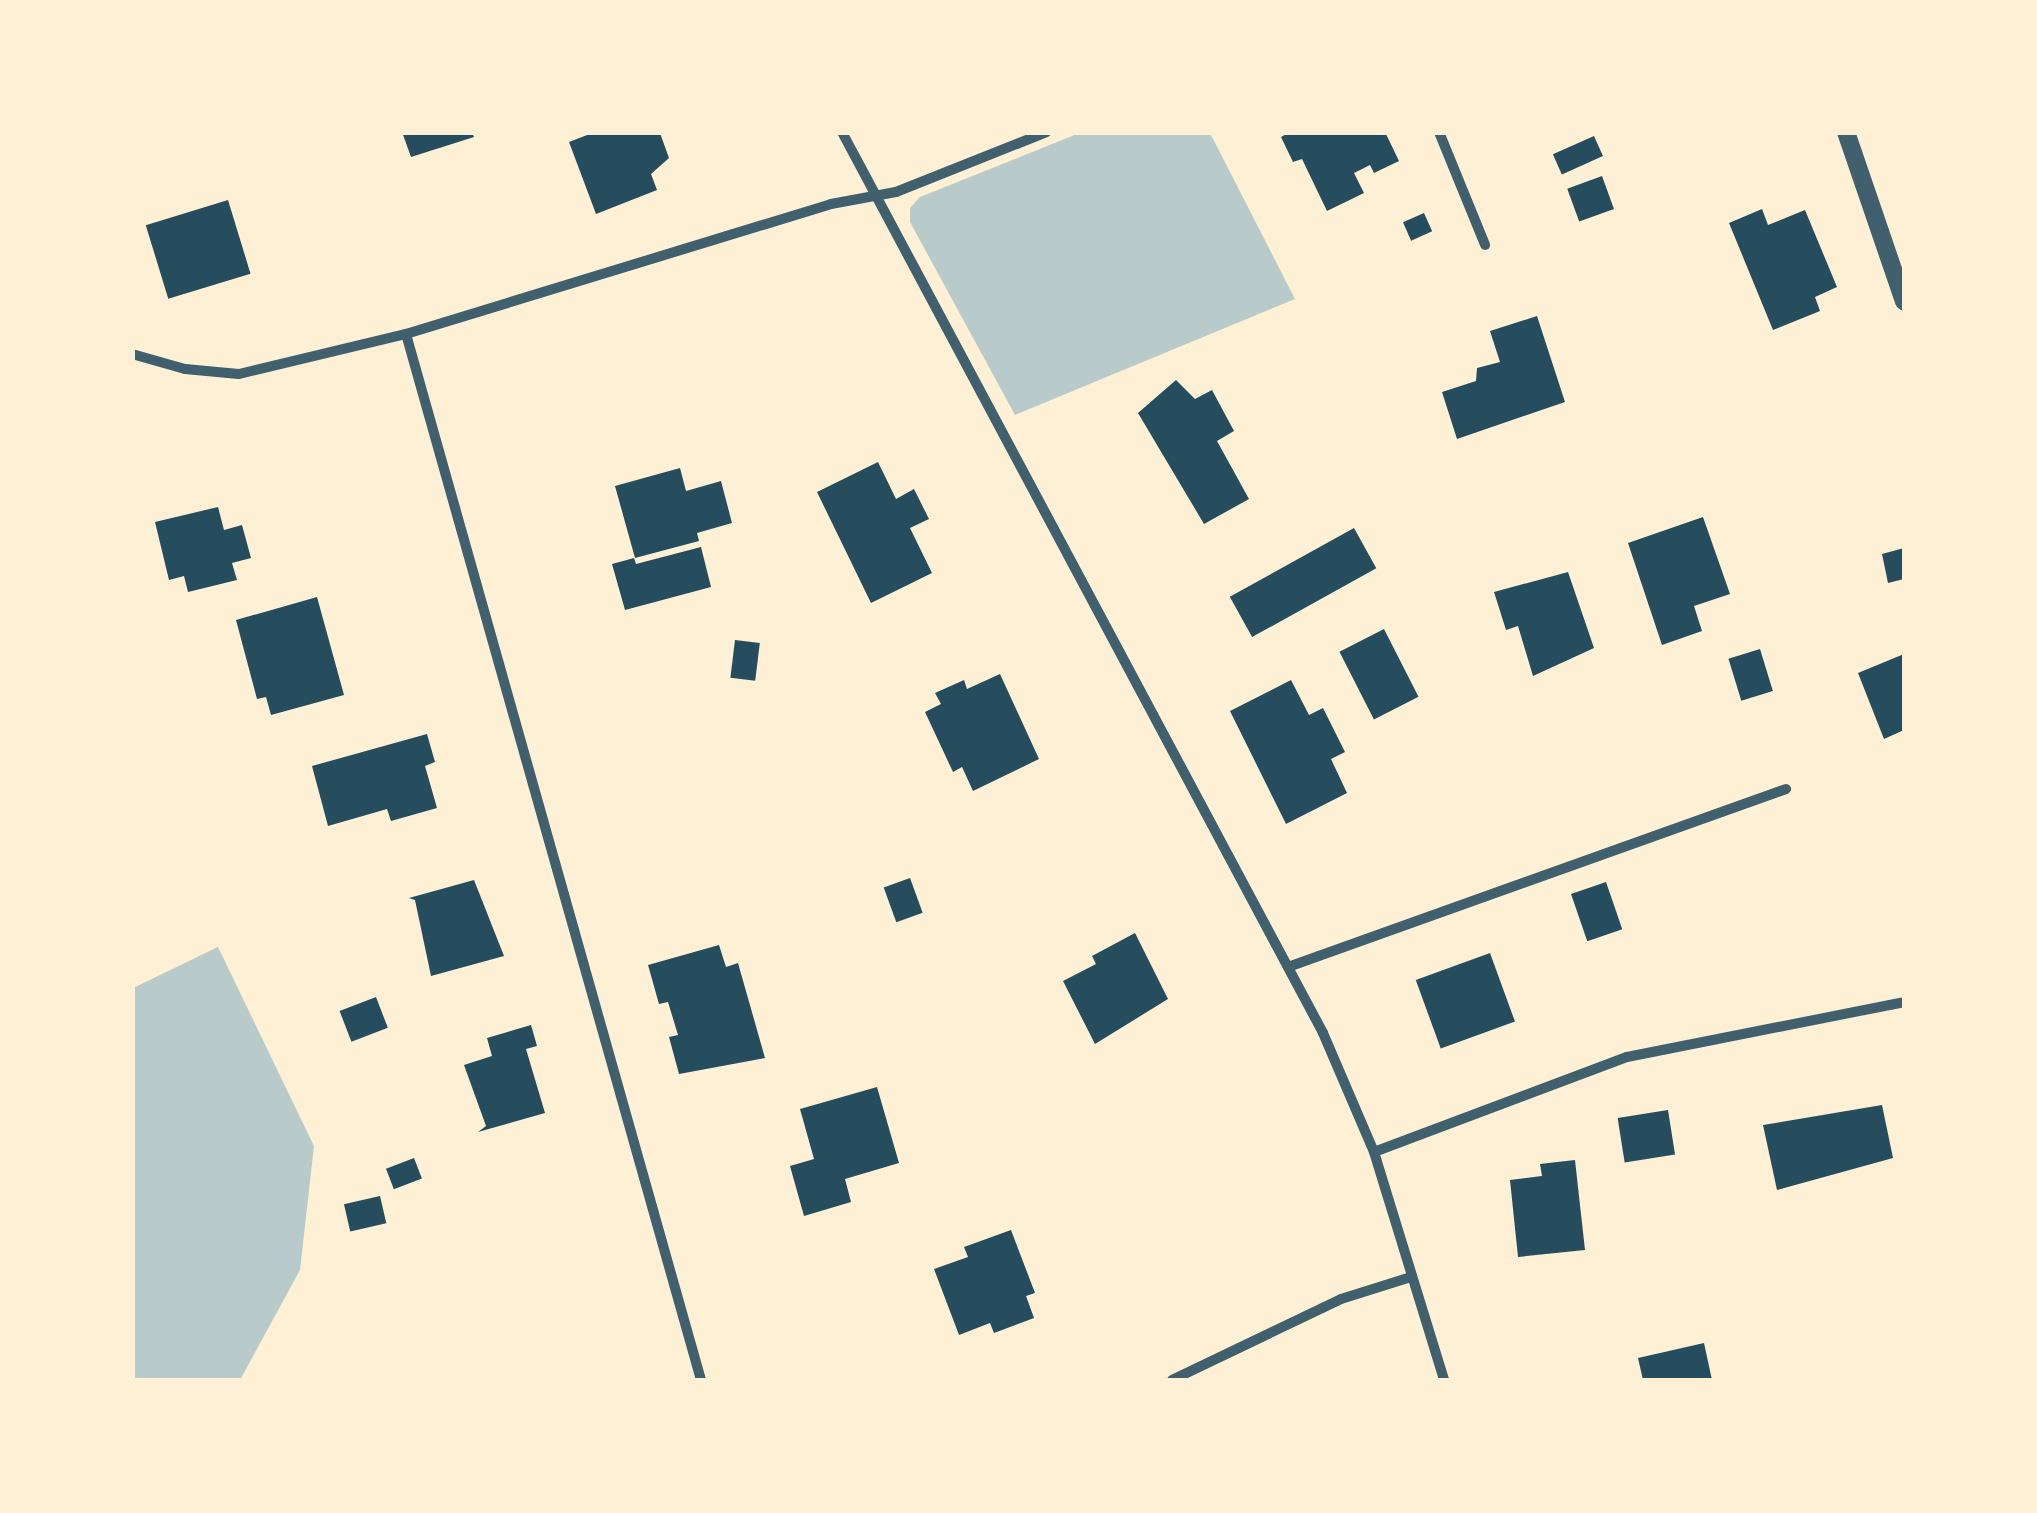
<!DOCTYPE html>
<style>
body{margin:0}
#map{position:relative;width:2037px;height:1513px;overflow:hidden;background:#fdf0d5;font-family:Merriweather,serif}
div>[style]{position:absolute}
[style*='--x']{left:calc(var(--x)*1px);top:calc(var(--y)*1px);width:calc(var(--w)*1px);rotate:calc(var(--a)*1deg)}
.green>*{inset:0;background:#b9caca}
.building>*{inset:0;background:#264d5e;transform-origin:0 0}
.minor>*{height:10px;margin:-5px;padding:0 5px;transform-origin:5px;border-radius:5px;background:#3f606c}
.tertiary>*{height:18px;margin:-9px;padding:0 9px;transform-origin:9px;border-radius:9px;background:#3f606c}
span{translate:-50% -50%;white-space:nowrap;text-align:center;line-height:1.15;-webkit-text-stroke:9px #fdf0d5;paint-order:stroke}
.frame{position:absolute;inset:0;border:135px solid #fdf0d5;pointer-events:none}
</style>
<div id="map">
<div class="green">
<div style="clip-path:polygon(1082px 132px,1210px 133px,1295px 299px,1015px 415px,910px 222px,910px 208px,920px 197px)"></div>
<div style="clip-path:polygon(218px 947px,314px 1146px,300px 1270px,240px 1380px,133px 1380px,133px 988px)"></div>
</div>
<div class="building">
<div style="clip-path:polygon(402px 132px,472px 132px,474px 137px,411px 157px)"></div>
<div style="clip-path:polygon(595px 132px,660px 133px,669px 158px,651px 174px,657px 190px,596px 214px,569px 142px)"></div>
<div style="clip-path:polygon(1290px 132px,1385px 132px,1399px 161px,1374px 173px,1370px 165px,1354px 173px,1364px 193px,1327px 211px,1302px 159px,1293px 162px,1281px 137px)"></div>
<div style="left:1594px;top:136px;width:22px;height:45px;rotate:66deg"></div>
<div style="left:1602px;top:176px;width:35px;height:37px;rotate:70deg"></div>
<div style="left:228px;top:200px;width:77px;height:86px;rotate:73deg"></div>
<div style="clip-path:polygon(1762px 209px,1768px 225px,1805px 210px,1837px 287px,1815px 297px,1820px 311px,1773px 330px,1729px 223px)"></div>
<div style="left:1424px;top:213px;width:20px;height:23px;rotate:66deg"></div>
<div style="clip-path:polygon(1537px 316px,1565px 402px,1457px 439px,1442px 392px,1476px 381px,1477px 368px,1500px 362px,1490px 331px)"></div>
<div style="clip-path:polygon(1176px 380px,1195px 399px,1212px 390px,1234px 431px,1217px 441px,1249px 499px,1204px 524px,1138px 413px)"></div>
<div style="clip-path:polygon(878px 462px,896px 499px,914px 489px,929px 519px,910px 528px,932px 573px,871px 603px,817px 492px)"></div>
<div style="clip-path:polygon(680px 468px,686px 491px,721px 481px,732px 523px,697px 533px,699px 541px,635px 558px,615px 486px)"></div>
<div style="clip-path:polygon(218px 507px,224px 530px,242px 525px,251px 558px,232px 563px,237px 580px,188px 592px,184px 576px,169px 580px,155px 522px)"></div>
<div style="clip-path:polygon(1703px 517px,1730px 594px,1694px 606px,1702px 631px,1662px 645px,1628px 543px)"></div>
<div style="left:1354px;top:528px;width:46px;height:142px;rotate:61deg"></div>
<div style="clip-path:polygon(701px 547px,711px 587px,625px 610px,612px 564px,634px 558px,636px 564px)"></div>
<div style="clip-path:polygon(1904px 548px,1904px 579px,1888px 583px,1882px 554px)"></div>
<div style="clip-path:polygon(1568px 572px,1594px 648px,1533px 676px,1518px 626px,1506px 630px,1494px 592px)"></div>
<div style="clip-path:polygon(317px 597px,344px 695px,271px 715px,266px 697px,257px 699px,236px 620px)"></div>
<div style="left:1384px;top:629px;width:76px;height:50px;rotate:63deg"></div>
<div style="left:735px;top:640px;width:25px;height:38px;rotate:7deg"></div>
<div style="left:1760px;top:649px;width:44px;height:33px;rotate:73deg"></div>
<div style="clip-path:polygon(1904px 654px,1904px 730px,1884px 739px,1858px 673px)"></div>
<div style="clip-path:polygon(1000px 674px,1039px 759px,973px 791px,962px 767px,953px 772px,925px 712px,941px 704px,935px 693px,964px 680px,967px 689px)"></div>
<div style="clip-path:polygon(1291px 680px,1309px 715px,1323px 708px,1345px 752px,1331px 759px,1347px 793px,1286px 824px,1230px 711px)"></div>
<div style="clip-path:polygon(427px 734px,435px 762px,425px 766px,437px 808px,391px 821px,387px 809px,328px 826px,312px 766px)"></div>
<div style="left:910px;top:878px;width:37px;height:28px;rotate:70deg"></div>
<div style="clip-path:polygon(474px 880px,504px 956px,431px 976px,415px 900px,409px 898px)"></div>
<div style="left:1606px;top:882px;width:50px;height:37px;rotate:71deg"></div>
<div style="clip-path:polygon(1135px 933px,1168px 999px,1095px 1044px,1063px 981px,1096px 964px,1092px 956px)"></div>
<div style="clip-path:polygon(719px 945px,726px 967px,738px 963px,765px 1058px,679px 1074px,669px 1037px,678px 1035px,668px 1002px,659px 1004px,648px 965px)"></div>
<div style="left:1490px;top:953px;width:73px;height:79px;rotate:70deg"></div>
<div style="left:376px;top:997px;width:33px;height:39px;rotate:69deg"></div>
<div style="clip-path:polygon(531px 1025px,537px 1046px,526px 1049px,545px 1113px,478px 1132px,486px 1126px,464px 1065px,492px 1056px,487px 1038px)"></div>
<div style="clip-path:polygon(877px 1087px,899px 1163px,845px 1179px,851px 1202px,804px 1216px,790px 1166px,814px 1159px,800px 1109px)"></div>
<div style="clip-path:polygon(1882px 1105px,1893px 1158px,1777px 1190px,1763px 1125px)"></div>
<div style="left:1668px;top:1110px;width:45px;height:51px;rotate:81deg"></div>
<div style="left:414px;top:1158px;width:22px;height:30px;rotate:69deg"></div>
<div style="clip-path:polygon(1575px 1160px,1585px 1250px,1518px 1257px,1510px 1180px,1542px 1176px,1540px 1164px)"></div>
<div style="left:380px;top:1196px;width:28px;height:37px;rotate:77deg"></div>
<div style="clip-path:polygon(1011px 1230px,1035px 1293px,1026px 1296px,1034px 1318px,994px 1333px,990px 1323px,959px 1335px,934px 1269px,968px 1257px,964px 1247px)"></div>
<div style="clip-path:polygon(1704px 1343px,1712px 1380px,1643px 1380px,1638px 1358px)"></div>
</div>
<div class="minor">
<div style="--x:842;--y:132;--w:1021;--a:61.9"></div>
<div style="--x:1323;--y:1033;--w:129;--a:66.8"></div>
<div style="--x:1374;--y:1152;--w:239;--a:72.9"></div>
<div style="--x:1439;--y:132;--w:122;--a:67.8"></div>
<div style="--x:406;--y:334;--w:1087;--a:74.25"></div>
<div style="--x:132;--y:354;--w:55;--a:15.8"></div>
<div style="--x:185;--y:369;--w:54;--a:5.3"></div>
<div style="--x:239;--y:374;--w:172;--a:-13.5"></div>
<div style="--x:406;--y:334;--w:444;--a:-17"></div>
<div style="--x:831;--y:204;--w:66;--a:-10.5"></div>
<div style="--x:896;--y:192;--w:162;--a:-21.7"></div>
<div style="--x:1288;--y:967;--w:529;--a:-19.67"></div>
<div style="--x:1374;--y:1152;--w:270;--a:-20.6"></div>
<div style="--x:1627;--y:1057;--w:282;--a:-11.2"></div>
<div style="--x:1172;--y:1380;--w:187;--a:-25.6"></div>
<div style="--x:1341;--y:1299;--w:70;--a:-17.4"></div>
</div>
<div class="tertiary">
<div style="--x:1846;--y:132;--w:179;--a:71.1"></div>
</div>
<div class="frame"></div>
</div>
